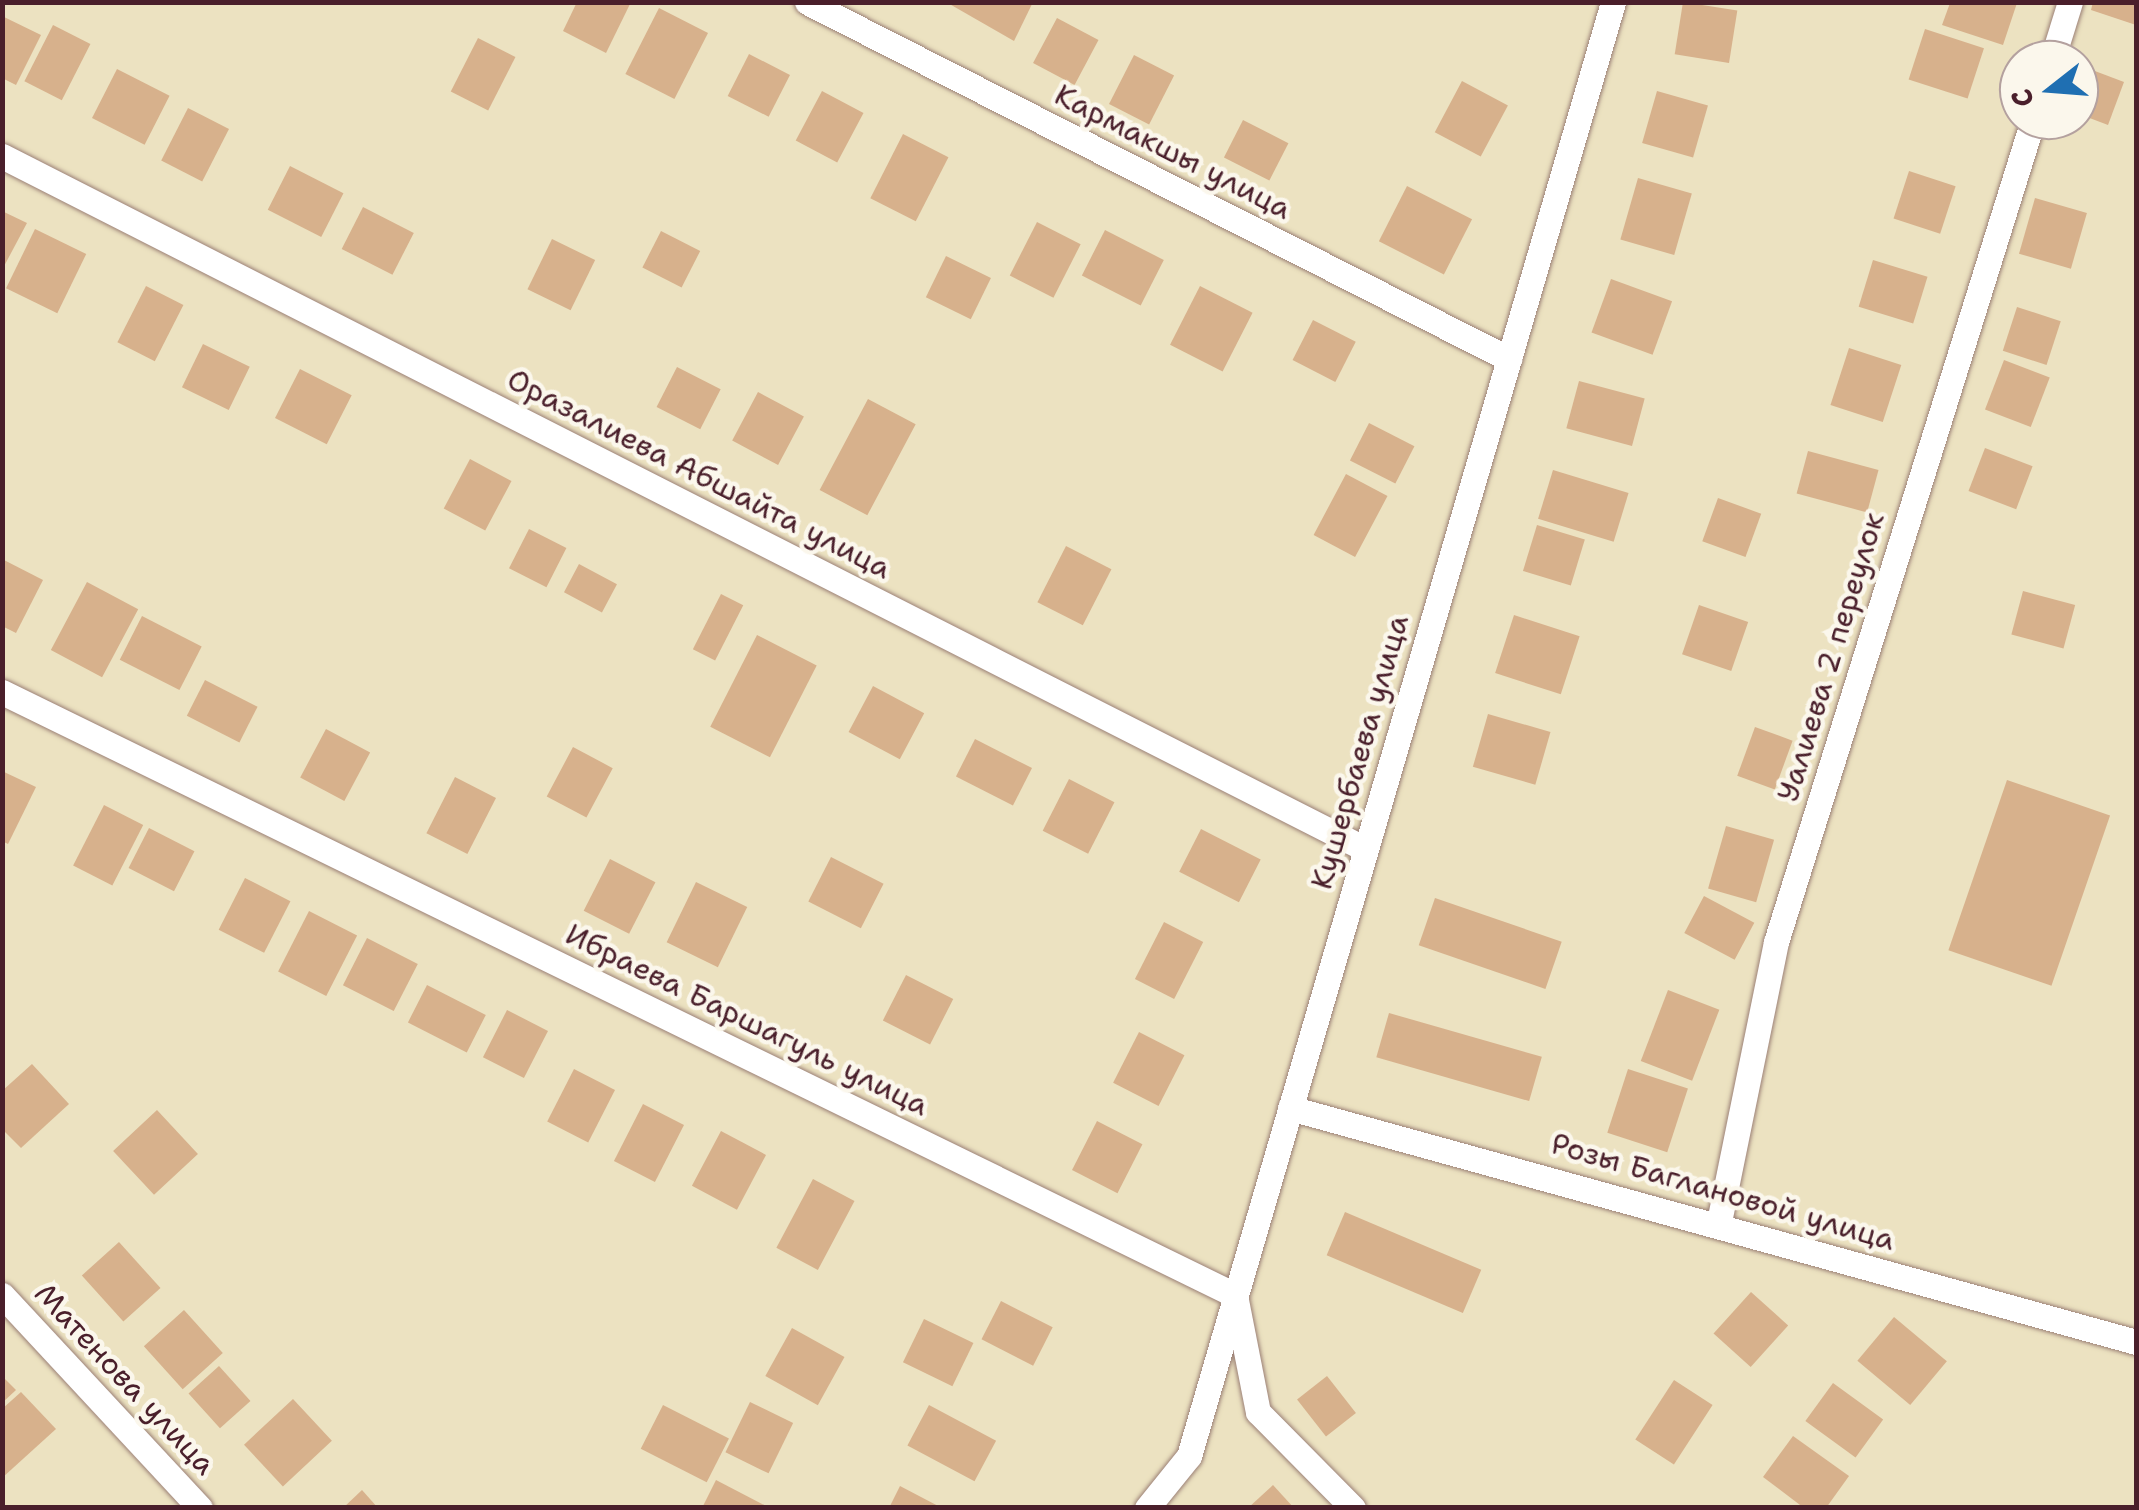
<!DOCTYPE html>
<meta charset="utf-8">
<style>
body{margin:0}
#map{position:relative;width:2139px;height:1510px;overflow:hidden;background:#ece2c1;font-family:"Shantell Sans",sans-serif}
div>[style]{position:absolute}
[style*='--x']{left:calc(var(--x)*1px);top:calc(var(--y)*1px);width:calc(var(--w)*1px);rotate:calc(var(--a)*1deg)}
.building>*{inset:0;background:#d7b18c;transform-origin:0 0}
.roads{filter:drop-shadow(0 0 2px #9b8076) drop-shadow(0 0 2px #9b8076)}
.minor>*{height:25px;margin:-12.5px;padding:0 12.5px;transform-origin:12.5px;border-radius:12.5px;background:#fff}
span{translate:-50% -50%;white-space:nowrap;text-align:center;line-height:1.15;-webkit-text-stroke:9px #fbf7ec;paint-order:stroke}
.street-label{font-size:30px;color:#4a1f2b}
.frame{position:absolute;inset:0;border:5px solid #4a1f2b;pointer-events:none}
.north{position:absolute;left:1999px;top:40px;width:100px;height:100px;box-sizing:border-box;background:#fbf7ec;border:2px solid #b4a19f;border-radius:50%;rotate:253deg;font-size:28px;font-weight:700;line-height:40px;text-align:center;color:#4a1f2b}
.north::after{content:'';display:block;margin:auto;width:35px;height:45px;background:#1f6fb2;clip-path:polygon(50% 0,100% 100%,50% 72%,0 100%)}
</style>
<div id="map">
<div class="building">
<div style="clip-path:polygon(577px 2px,631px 2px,606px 53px,563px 31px)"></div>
<div style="clip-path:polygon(946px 2px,1033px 2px,1014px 41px)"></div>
<div style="left:1683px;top:2px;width:55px;height:53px;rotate:9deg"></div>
<div style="clip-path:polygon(2093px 2px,2136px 2px,2136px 25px,2091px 10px)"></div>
<div style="clip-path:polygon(1950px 3px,2017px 3px,2003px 45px,1942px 25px)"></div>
<div style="left:659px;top:8px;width:55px;height:74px;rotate:27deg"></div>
<div style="clip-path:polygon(2px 16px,41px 35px,16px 85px,2px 78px)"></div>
<div style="left:1057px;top:18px;width:47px;height:51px;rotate:28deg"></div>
<div style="left:53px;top:25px;width:42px;height:63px;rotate:27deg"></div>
<div style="left:1925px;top:29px;width:62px;height:53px;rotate:18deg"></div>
<div style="left:478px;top:38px;width:42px;height:60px;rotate:27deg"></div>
<div style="left:749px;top:54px;width:46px;height:47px;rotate:27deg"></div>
<div style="left:1134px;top:55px;width:45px;height:55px;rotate:27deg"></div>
<div style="clip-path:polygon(2079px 65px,2124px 82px,2108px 125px,2079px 114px)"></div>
<div style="left:117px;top:69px;width:59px;height:55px;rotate:27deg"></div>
<div style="left:1462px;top:81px;width:52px;height:58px;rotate:28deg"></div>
<div style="left:822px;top:91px;width:47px;height:56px;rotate:28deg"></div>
<div style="left:1657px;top:91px;width:53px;height:54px;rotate:16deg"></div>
<div style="left:188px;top:108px;width:46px;height:59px;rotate:27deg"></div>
<div style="left:1243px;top:120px;width:51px;height:42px;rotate:27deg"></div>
<div style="left:903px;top:134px;width:51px;height:72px;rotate:27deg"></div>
<div style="left:290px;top:166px;width:60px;height:49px;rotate:27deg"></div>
<div style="left:1909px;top:171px;width:49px;height:50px;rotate:18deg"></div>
<div style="left:1638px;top:178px;width:56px;height:64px;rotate:16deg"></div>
<div style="left:1407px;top:186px;width:73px;height:62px;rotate:27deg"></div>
<div style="left:2035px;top:198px;width:54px;height:58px;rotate:16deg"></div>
<div style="left:363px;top:207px;width:57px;height:47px;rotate:27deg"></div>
<div style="clip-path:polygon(2px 211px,27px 223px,2px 270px)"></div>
<div style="left:1037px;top:222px;width:49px;height:60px;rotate:27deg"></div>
<div style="left:35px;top:229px;width:57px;height:66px;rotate:26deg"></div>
<div style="left:1105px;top:230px;width:66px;height:51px;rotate:27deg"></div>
<div style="left:661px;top:231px;width:44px;height:41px;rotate:27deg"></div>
<div style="left:552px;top:239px;width:48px;height:56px;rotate:26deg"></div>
<div style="left:946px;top:256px;width:50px;height:46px;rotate:26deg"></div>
<div style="left:1873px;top:260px;width:57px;height:49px;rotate:17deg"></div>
<div style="left:1611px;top:279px;width:65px;height:57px;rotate:20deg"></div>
<div style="left:146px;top:286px;width:42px;height:63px;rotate:27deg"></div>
<div style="left:1200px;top:286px;width:59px;height:66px;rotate:27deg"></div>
<div style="left:2017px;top:307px;width:46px;height:46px;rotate:18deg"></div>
<div style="left:1313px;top:320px;width:48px;height:45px;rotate:27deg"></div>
<div style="left:203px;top:344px;width:52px;height:48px;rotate:26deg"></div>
<div style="left:1849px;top:348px;width:55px;height:60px;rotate:18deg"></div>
<div style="left:2004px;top:360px;width:49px;height:53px;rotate:21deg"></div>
<div style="left:677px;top:367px;width:49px;height:45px;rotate:27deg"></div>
<div style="left:300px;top:369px;width:58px;height:55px;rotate:27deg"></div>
<div style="left:1579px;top:381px;width:68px;height:49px;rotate:15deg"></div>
<div style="left:758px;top:392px;width:52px;height:55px;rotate:28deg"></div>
<div style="left:868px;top:399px;width:54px;height:103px;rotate:28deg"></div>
<div style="left:1369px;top:423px;width:51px;height:42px;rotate:27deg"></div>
<div style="left:1985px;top:448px;width:51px;height:46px;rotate:21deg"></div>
<div style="left:1808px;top:451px;width:73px;height:44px;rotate:15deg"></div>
<div style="left:470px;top:459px;width:47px;height:56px;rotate:28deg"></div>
<div style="left:1553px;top:470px;width:79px;height:51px;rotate:17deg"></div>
<div style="left:1346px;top:474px;width:47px;height:69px;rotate:28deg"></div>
<div style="left:1718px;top:498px;width:46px;height:46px;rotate:20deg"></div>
<div style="left:1537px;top:525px;width:50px;height:48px;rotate:17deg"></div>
<div style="left:529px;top:529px;width:42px;height:44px;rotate:27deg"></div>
<div style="left:1066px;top:546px;width:51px;height:63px;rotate:27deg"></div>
<div style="clip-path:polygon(2px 559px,43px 580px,16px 633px,2px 626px)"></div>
<div style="left:579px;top:564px;width:43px;height:32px;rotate:28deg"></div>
<div style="left:87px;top:582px;width:58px;height:77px;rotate:28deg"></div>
<div style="left:2023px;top:591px;width:54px;height:45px;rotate:15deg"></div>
<div style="left:721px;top:594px;width:25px;height:62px;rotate:27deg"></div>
<div style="left:1699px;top:605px;width:52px;height:52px;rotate:19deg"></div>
<div style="left:1514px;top:615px;width:69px;height:61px;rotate:18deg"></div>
<div style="left:142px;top:616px;width:67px;height:49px;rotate:27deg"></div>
<div style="left:757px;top:635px;width:67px;height:103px;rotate:27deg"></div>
<div style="left:205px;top:680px;width:59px;height:40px;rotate:27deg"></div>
<div style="left:873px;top:686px;width:58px;height:52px;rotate:28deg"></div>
<div style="left:1488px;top:714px;width:65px;height:55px;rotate:16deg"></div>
<div style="left:1755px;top:727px;width:40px;height:52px;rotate:20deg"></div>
<div style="left:326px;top:729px;width:50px;height:55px;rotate:28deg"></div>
<div style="left:975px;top:739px;width:64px;height:42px;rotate:27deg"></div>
<div style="left:573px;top:747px;width:45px;height:56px;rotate:28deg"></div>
<div style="clip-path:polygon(2px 771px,36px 787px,8px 844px,2px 841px)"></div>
<div style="left:455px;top:777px;width:46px;height:63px;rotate:27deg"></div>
<div style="left:1069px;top:779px;width:51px;height:58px;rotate:27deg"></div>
<div style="left:2007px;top:780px;width:109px;height:180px;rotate:19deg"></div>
<div style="left:104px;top:805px;width:44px;height:68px;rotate:27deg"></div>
<div style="left:1726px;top:826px;width:50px;height:65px;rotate:16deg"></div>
<div style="left:149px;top:828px;width:51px;height:45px;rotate:27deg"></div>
<div style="left:1201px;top:829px;width:67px;height:48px;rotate:27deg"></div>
<div style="left:831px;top:857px;width:59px;height:50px;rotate:27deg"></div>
<div style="left:610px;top:859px;width:51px;height:58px;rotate:27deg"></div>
<div style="left:245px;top:878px;width:51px;height:58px;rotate:27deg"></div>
<div style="left:696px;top:882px;width:57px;height:67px;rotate:26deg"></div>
<div style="left:1704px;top:896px;width:57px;height:42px;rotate:28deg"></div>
<div style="left:1435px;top:898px;width:134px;height:50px;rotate:19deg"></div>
<div style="left:309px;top:911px;width:54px;height:68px;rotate:27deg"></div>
<div style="left:1164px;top:922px;width:44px;height:64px;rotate:27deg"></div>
<div style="left:367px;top:938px;width:57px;height:53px;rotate:27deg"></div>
<div style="left:906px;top:975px;width:53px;height:51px;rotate:27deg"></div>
<div style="left:427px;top:985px;width:66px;height:42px;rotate:27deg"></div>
<div style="left:1668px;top:990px;width:55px;height:76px;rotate:21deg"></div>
<div style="left:507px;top:1010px;width:46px;height:53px;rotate:27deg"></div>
<div style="left:1389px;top:1013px;width:159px;height:46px;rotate:16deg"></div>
<div style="left:1139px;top:1032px;width:51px;height:57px;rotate:27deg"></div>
<div style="clip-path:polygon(32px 1064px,69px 1104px,21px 1148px,2px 1129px,2px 1091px)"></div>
<div style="left:574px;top:1069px;width:46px;height:59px;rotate:27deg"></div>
<div style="left:1628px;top:1069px;width:63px;height:67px;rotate:18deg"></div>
<div style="left:643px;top:1104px;width:46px;height:64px;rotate:27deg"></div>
<div style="left:157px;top:1110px;width:60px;height:60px;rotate:47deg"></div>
<div style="left:1097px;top:1121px;width:51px;height:55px;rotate:27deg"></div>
<div style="left:721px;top:1131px;width:51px;height:62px;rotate:28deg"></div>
<div style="left:813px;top:1179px;width:47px;height:78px;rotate:28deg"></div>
<div style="left:1345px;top:1212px;width:148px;height:47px;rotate:23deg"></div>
<div style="left:119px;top:1242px;width:62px;height:50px;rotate:48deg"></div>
<div style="left:1751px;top:1292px;width:50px;height:56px;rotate:42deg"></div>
<div style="left:1001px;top:1301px;width:58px;height:43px;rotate:27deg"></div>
<div style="left:184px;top:1310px;width:58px;height:54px;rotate:48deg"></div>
<div style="left:1894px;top:1317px;width:69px;height:57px;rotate:40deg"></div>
<div style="left:924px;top:1319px;width:55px;height:48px;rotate:26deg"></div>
<div style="left:792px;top:1328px;width:60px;height:55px;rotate:29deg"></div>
<div style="left:219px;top:1366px;width:47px;height:41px;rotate:48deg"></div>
<div style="clip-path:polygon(2px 1376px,16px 1390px,2px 1403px)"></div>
<div style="left:1327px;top:1376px;width:47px;height:38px;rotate:52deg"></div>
<div style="left:1674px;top:1380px;width:46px;height:71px;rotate:33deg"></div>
<div style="left:1833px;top:1383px;width:62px;height:47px;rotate:36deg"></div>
<div style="clip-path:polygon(21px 1392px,56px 1429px,2px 1478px,2px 1409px)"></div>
<div style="left:293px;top:1399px;width:57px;height:67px;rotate:47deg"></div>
<div style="left:750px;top:1402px;width:48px;height:56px;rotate:26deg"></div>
<div style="left:663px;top:1405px;width:74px;height:49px;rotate:27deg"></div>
<div style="left:929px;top:1405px;width:76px;height:46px;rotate:28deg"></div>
<div style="clip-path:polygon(1793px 1436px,1849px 1476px,1826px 1508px,1804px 1508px,1763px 1477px)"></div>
<div style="clip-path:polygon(716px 1480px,770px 1508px,702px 1508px)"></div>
<div style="clip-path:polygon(1273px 1485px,1294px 1508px,1248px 1508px)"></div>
<div style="clip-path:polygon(900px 1486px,942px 1508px,889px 1508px)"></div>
<div style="clip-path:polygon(362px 1490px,378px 1508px,343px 1508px)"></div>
</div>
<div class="roads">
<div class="minor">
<div style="--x:807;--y:2;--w:788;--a:26.96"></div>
<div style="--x:2052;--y:60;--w:61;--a:-72.8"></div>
<div style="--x:2;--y:156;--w:1529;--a:26.95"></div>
<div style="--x:2;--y:692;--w:1373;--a:26.06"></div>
<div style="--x:1235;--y:1295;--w:119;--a:78.9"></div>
<div style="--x:1258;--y:1412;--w:135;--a:45.3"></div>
<div style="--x:1290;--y:1108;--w:878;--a:15.46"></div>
<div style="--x:1719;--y:1222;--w:286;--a:-78.5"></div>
<div style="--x:1776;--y:942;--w:861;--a:-72.64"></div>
<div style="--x:2;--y:1295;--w:291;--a:47.1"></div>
<div style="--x:1147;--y:1508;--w:67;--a:-51.1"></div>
<div style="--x:1189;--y:1456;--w:1515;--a:-73.74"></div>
</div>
</div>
<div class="street-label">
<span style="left:1173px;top:152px;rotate:27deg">Кармакшы улица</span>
<span style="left:699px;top:474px;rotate:27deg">Оразалиева Абшайта улица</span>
<span style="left:1831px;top:657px;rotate:-73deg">Уалиева 2 переулок</span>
<span style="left:1360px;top:752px;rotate:-74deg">Кушербаева улица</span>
<span style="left:747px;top:1020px;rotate:26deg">Ибраева Баршагуль улица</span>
<span style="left:1723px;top:1192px;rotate:16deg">Розы Баглановой улица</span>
<span style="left:125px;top:1379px;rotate:47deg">Матенова улица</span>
</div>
<div class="frame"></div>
<div class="north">С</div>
</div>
